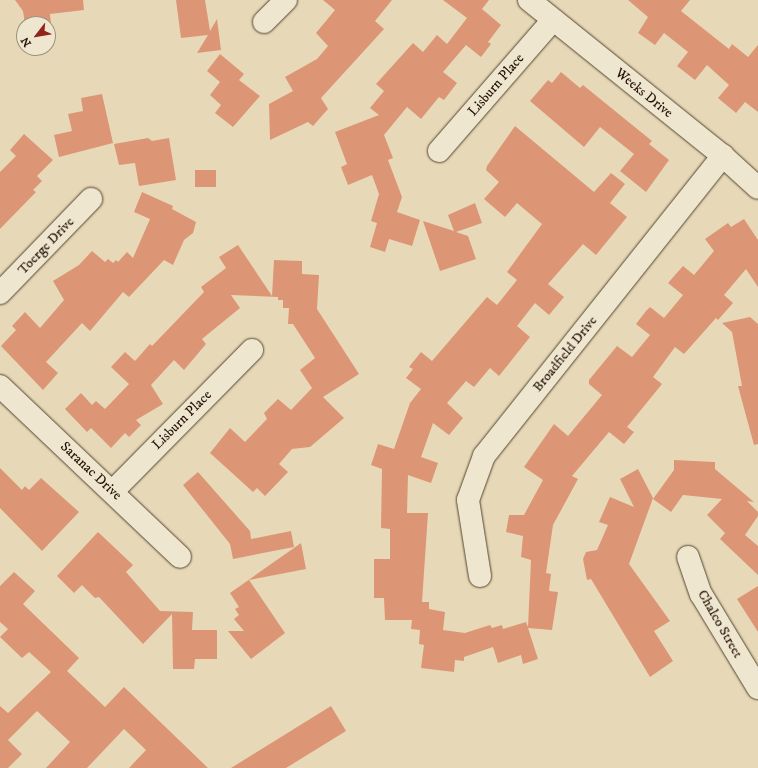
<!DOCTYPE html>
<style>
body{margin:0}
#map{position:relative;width:758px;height:768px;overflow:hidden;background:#e7d9b7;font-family:"IM FELL DW Pica",serif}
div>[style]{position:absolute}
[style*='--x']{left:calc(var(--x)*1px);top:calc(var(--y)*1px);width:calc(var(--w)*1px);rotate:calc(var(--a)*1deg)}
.building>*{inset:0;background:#dc9676;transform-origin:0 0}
.roads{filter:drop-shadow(0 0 1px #544431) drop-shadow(0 0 1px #544431)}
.minor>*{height:22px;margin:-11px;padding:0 11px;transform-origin:11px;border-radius:11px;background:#efe6d0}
span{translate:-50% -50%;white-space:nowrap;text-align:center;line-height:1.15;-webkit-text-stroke:3px #efe6d0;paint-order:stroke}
.street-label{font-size:14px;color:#231204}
.north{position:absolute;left:16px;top:16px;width:40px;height:40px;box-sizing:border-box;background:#efe6d0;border:1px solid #9d917e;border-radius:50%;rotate:239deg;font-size:11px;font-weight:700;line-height:16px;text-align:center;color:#231204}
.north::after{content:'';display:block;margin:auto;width:14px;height:18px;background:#8f2418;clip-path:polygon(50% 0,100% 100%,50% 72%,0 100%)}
</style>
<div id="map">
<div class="building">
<div style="clip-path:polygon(15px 0,83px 0,84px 10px,50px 14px,51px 24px,25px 24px,23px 11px)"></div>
<div style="clip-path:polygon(176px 0,205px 0,210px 31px,217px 19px,221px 50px,197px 53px,208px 35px,181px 38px)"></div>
<div style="clip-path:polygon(323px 0,392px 0,375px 21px,384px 29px,321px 98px,328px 109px,313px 126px,308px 122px,270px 140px,269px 104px,293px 91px,285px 77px,317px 59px,328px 46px,316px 33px,335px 10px)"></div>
<div style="clip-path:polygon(443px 0,489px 0,482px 9px,501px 25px,488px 42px,491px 44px,481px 57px,466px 45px,443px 72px,457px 83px,444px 100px,439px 97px,421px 119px,407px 107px,384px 135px,393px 158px,388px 160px,402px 197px,397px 212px,420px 220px,412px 246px,389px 239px,385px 252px,370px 247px,377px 223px,371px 221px,379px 194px,372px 175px,348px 185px,341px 167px,347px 164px,335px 132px,379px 115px,370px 108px,384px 91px,376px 84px,413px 43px,423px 52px,437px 35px,447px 44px,467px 18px)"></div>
<div style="clip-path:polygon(628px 0,690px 0,681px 11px,729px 49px,732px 44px,748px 57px,758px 45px,758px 112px,745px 102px,736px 113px,718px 98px,729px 85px,707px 65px,695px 80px,677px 66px,688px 52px,664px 33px,655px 45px,638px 33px,648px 17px)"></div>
<div style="clip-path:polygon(220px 54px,244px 74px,239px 80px,260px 96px,233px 127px,215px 113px,221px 105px,210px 95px,220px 82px,207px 71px)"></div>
<div style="clip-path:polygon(561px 72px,580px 88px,583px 85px,652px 141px,649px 144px,669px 160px,646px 192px,620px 171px,634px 154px,600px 127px,584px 147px,530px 101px,548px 80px,552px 83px)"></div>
<div style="clip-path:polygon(102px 94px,113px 143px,59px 157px,54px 135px,72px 131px,68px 114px,83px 111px,81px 98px)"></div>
<div style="clip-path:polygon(515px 126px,594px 192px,611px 173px,625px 184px,610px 203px,627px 217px,596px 255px,583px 244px,548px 284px,564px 297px,549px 315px,535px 303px,517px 326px,530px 337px,499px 376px,490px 368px,474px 387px,466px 381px,447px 403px,463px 418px,449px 435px,433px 423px,421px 457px,438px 463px,431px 483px,408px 475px,407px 513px,428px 513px,422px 602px,429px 602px,429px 609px,445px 612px,443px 630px,465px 633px,490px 625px,492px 628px,502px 625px,503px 629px,526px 622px,528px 627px,531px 560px,521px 557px,523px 536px,506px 532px,509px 515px,524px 515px,543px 480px,524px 467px,554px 424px,568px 436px,602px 395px,589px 384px,589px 380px,617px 346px,632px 357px,650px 335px,636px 324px,646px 311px,650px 307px,664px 318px,683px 295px,668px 283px,683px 266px,694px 275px,714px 251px,705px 239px,728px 223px,731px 227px,744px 219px,758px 240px,758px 287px,746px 269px,724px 295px,733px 303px,718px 320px,716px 318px,684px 354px,675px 347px,653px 377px,662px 384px,627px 427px,634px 432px,624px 444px,609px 432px,572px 476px,578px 479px,553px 525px,546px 573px,551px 574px,549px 591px,558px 592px,552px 630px,528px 628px,538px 659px,523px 664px,521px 655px,498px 663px,493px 647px,464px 657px,464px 661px,455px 660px,454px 672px,421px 668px,424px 645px,419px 644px,420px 630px,411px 629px,412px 620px,385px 620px,384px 598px,374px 598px,374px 559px,390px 559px,390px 529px,381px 528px,382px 469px,371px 465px,378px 444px,394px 449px,410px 403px,421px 389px,406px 378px,413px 369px,409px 367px,421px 352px,432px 361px,487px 297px,497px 305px,517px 280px,507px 272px,542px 224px,517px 203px,505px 217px,484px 199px,499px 182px,486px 170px,487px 166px)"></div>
<div style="clip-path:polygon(24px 134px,53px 160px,37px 176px,42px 181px,33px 190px,36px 192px,0 229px,0 172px,16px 156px,10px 150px)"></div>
<div style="clip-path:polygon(148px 138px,152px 141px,169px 138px,176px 180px,139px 186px,135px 163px,119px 165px,114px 144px)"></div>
<div style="left:195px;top:170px;width:21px;height:17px"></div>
<div style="clip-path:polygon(142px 192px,173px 206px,172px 209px,196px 222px,193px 233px,184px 240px,173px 265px,164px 260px,129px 297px,123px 292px,90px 331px,82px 323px,46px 362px,58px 373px,43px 390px,1px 346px,16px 330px,12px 326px,25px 312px,40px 328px,64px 300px,53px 281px,79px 265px,92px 251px,105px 262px,108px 259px,113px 263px,116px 260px,118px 262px,127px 252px,133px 258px,150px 219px,134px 212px)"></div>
<div style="clip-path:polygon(475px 203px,482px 223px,456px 232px,468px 236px,476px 259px,440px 271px,423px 221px,454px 231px,448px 215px)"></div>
<div style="clip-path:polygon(238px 245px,272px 296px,274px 260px,302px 261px,302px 274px,319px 275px,317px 309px,359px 374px,323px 397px,344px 418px,310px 447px,292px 449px,279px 464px,288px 472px,265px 496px,257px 488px,253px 492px,210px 453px,230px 428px,245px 442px,267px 419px,264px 413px,278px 399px,291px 410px,312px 388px,300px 370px,315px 358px,293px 324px,288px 324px,289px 308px,283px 308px,283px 300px,278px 300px,278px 297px,231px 295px,240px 308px,202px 339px,206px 344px,184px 370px,174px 360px,151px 385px,163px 404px,136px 420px,141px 425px,129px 437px,125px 433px,111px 448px,91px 428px,87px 432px,65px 409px,81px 393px,92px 405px,96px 401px,105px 409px,129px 384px,111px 367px,125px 352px,135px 361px,150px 344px,152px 346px,204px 292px,201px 287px,226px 268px,219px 257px)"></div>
<div style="clip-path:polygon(750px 317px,758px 324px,758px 444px,754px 445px,738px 386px,742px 386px,732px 332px,722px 323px)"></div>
<div style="clip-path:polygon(674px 460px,715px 462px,715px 469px,754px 502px,747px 501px,758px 512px,758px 516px,745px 535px,758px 546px,758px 575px,720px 539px,725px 533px,707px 515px,722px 499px,683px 495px,671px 512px,653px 499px,674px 470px)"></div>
<div style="clip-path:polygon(0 468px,22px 490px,25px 486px,29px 490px,41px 478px,79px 512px,42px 551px,0 508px)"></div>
<div style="clip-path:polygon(638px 469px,653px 498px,629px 564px,670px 621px,654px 631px,673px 661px,650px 677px,591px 579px,587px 580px,583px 559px,586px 552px,597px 550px,608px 525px,599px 522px,610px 497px,634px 507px,620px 479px)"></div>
<div style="clip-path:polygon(198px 472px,250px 531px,251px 539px,291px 531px,294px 547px,233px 559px,230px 544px,183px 485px)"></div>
<div style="clip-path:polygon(98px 532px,133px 565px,126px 572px,160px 611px,193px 612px,192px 630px,217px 630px,217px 659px,195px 659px,194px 669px,173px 669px,172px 614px,143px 644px,99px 597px,95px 598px,82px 585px,74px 593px,57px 576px)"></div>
<div style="clip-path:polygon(301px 543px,306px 569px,249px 580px,285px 633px,251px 659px,228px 631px,244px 631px,234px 619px,239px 615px,235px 609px,239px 607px,230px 593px)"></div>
<div style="clip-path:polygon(14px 572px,35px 591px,23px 604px,79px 658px,67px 671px,105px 707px,124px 687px,208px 768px,129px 768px,146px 750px,124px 729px,87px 768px,46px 768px,70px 742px,37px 711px,8px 740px,22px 754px,8px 768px,0 768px,0 706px,8px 713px,51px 672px,29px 652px,22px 658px,0 637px,8px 629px,0 622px,0 586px)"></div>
<div style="clip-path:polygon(758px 586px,758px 632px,737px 599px)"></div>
<div style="clip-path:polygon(331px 706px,346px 731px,286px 768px,231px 768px)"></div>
</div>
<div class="roads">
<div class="minor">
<div style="--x:529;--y:0;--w:249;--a:38.8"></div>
<div style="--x:723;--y:156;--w:47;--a:42.4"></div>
<div style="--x:264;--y:22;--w:31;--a:-45"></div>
<div style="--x:439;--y:151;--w:174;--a:-49"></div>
<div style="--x:0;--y:293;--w:131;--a:-45.9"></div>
<div style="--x:0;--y:386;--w:248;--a:43.5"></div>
<div style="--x:113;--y:491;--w:198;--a:-45.4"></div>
<div style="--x:688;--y:557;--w:39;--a:71"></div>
<div style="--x:701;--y:594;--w:110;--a:58.8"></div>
<div style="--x:480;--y:576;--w:77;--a:-99"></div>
<div style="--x:468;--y:500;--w:47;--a:-70"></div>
<div style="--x:484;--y:456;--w:384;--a:-51.5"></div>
</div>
</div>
<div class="street-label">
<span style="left:496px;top:85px;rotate:-49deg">Lisburn Place</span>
<span style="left:644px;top:93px;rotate:39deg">Weeks Drive</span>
<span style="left:46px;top:246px;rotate:-46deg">Toerge Drive</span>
<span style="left:565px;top:354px;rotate:-51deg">Broadfield Drive</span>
<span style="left:182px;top:420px;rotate:-45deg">Lisburn Place</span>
<span style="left:91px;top:471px;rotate:43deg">Saranac Drive</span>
<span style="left:720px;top:624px;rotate:60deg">Chalco Street</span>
</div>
<div class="north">N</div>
</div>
